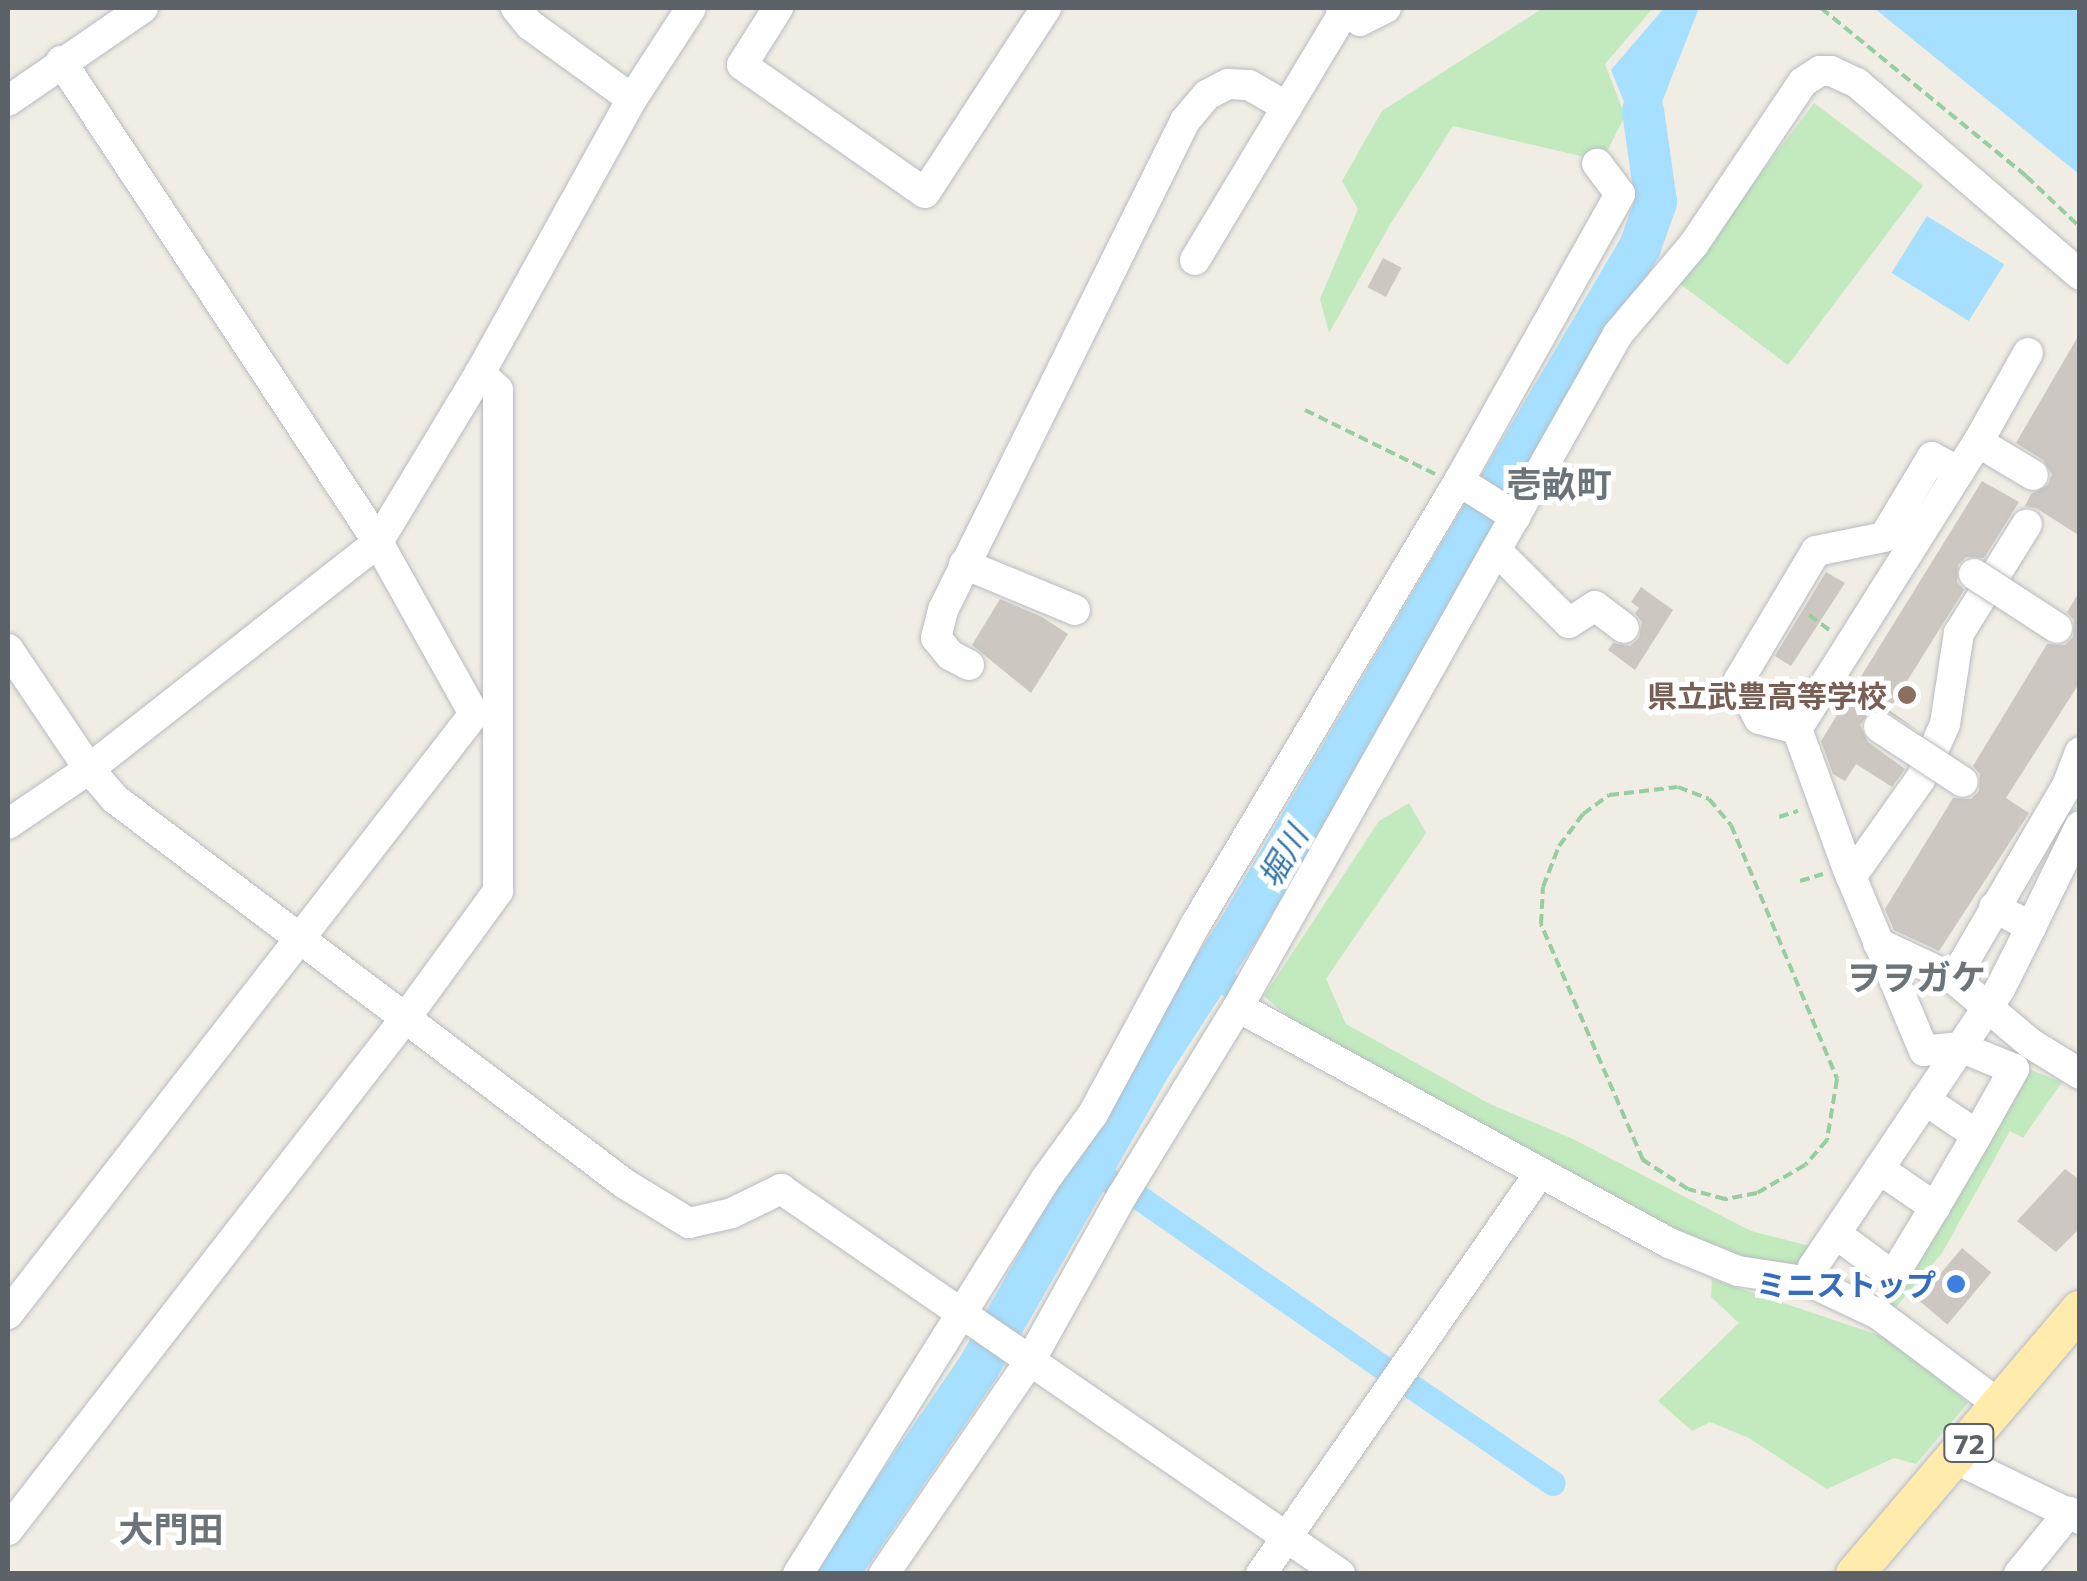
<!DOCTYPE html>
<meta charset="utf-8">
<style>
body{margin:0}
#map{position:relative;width:2087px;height:1581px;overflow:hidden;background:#f0ede4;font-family:Commissioner,"Noto Sans JP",sans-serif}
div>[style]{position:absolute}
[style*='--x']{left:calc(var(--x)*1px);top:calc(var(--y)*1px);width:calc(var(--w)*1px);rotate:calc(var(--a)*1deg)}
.green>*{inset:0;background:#c2eabe;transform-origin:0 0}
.water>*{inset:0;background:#a6dfff;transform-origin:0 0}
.canal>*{height:25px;margin:-12.5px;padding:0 12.5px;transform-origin:12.5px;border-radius:12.5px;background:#a6dfff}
.river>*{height:42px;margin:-21px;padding:0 21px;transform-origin:21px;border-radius:21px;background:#a6dfff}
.building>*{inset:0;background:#ccc7c1;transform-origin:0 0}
.path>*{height:4px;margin-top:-2px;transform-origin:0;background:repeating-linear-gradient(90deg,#96cda1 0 10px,transparent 0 15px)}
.roads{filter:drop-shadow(0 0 2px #b7bbc0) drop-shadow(0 0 2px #b7bbc0)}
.minor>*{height:30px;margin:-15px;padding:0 15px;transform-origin:15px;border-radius:15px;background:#fff}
.major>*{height:38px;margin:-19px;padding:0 19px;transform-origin:19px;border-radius:19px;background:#ffebab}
.bridges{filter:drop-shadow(0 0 2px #b7bbc0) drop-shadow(0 0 2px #b7bbc0)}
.minor-bridge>*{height:30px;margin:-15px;padding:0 15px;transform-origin:15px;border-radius:15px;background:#fff}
.dots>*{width:28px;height:28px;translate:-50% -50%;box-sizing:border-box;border:5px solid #fff;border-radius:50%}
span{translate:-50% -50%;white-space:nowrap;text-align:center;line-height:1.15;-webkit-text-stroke:10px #fff;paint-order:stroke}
.shield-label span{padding:2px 8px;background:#fff;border:2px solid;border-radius:8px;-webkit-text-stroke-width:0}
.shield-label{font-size:28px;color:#5c6267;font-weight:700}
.education-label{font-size:30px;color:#785e54;font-weight:700}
.right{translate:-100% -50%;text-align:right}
.shop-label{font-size:30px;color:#366cbe;font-weight:700}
.water-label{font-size:32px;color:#3276aa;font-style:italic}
.quarter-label{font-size:35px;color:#6d7479;font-weight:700}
.frame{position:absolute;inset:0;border:10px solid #5c6267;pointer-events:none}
</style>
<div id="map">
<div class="green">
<div style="clip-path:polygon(1543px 8px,1653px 8px,1605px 64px,1625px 116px,1602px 161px,1453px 126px,1388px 228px,1329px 333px,1320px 299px,1358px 209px,1342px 181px,1382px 111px)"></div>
<div style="left:1814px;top:103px;width:137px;height:225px;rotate:37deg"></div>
<div style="clip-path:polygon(1409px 803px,1426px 833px,1326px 979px,1346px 1024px,1490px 1104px,1573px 1139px,1751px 1231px,1810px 1246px,1803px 1269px,1743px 1261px,1638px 1210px,1293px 1021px,1264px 996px,1379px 821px)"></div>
<div style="clip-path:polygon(2029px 1069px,2062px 1082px,2023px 1138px,2010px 1131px,1942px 1253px,1890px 1314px,1869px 1302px,1924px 1244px)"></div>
<div style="clip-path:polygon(1712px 1279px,1896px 1341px,1968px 1403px,1916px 1464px,1894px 1458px,1827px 1489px,1749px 1438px,1710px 1422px,1692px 1431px,1658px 1401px,1739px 1323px,1711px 1297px)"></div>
</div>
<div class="water">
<div style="clip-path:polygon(1664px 8px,1699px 8px,1656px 117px,1625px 104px,1611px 70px)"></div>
<div style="clip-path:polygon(1874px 8px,2079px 8px,2079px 174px)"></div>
<div style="left:1927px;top:216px;width:91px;height:67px;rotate:32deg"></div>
</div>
<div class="canal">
<div style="--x:1212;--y:973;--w:29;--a:34"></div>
<div style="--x:1092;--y:1172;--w:25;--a:26"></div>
<div style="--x:1140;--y:1198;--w:297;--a:34.9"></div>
<div style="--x:1414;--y:1388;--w:168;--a:34.4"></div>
</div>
<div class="river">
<div style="--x:837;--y:1574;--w:250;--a:-55.6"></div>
<div style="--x:978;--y:1368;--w:348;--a:-60.3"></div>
<div style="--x:1150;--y:1066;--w:163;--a:-57"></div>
<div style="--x:1239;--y:929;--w:791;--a:-59.55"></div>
<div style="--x:1640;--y:247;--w:48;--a:-70.4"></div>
<div style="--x:1656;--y:202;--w:92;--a:-98.1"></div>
</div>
<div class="building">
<div style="left:1383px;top:258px;width:21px;height:33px;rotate:28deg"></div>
<div style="clip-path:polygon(2080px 333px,2080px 536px,2036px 508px,2025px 506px,2031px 494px,2048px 485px,2052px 474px,2043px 460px,2016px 443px)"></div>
<div style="clip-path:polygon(1982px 481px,2019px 502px,1984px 558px,1966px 557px,1958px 565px,1957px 582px,1964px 590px,1889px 710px,1917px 730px,1881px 708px,1870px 711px,1860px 725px,1868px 742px,1905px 769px,1892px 787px,1856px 764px,1845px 781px,1833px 774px,1821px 741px)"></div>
<div style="clip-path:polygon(1826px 572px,1845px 583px,1791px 666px,1775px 656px)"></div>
<div style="clip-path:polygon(1641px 587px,1673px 610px,1635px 670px,1608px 650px,1613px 643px,1630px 646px,1639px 638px,1642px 622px,1635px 613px,1639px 608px,1631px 602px)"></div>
<div style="clip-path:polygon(2080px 591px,2080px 682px,2006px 798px,2029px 813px,1939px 951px,1894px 930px,1885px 909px,1953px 798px,1971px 799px,1979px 791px,1980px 774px,1973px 766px,2047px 644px,2065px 645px,2073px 637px,2074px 620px,2067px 612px)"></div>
<div style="clip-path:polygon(1000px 599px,1042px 617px,1068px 634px,1031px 693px,972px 645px)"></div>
<div style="clip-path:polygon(2065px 1169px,2080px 1180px,2080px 1228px,2056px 1252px,2017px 1221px)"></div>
<div style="left:1962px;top:1248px;width:38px;height:68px;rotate:40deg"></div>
</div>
<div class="path">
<div style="--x:1821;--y:8;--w:265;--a:39.3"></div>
<div style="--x:2026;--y:176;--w:74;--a:43.4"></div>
<div style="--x:1305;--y:410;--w:145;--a:26.2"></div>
<div style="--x:1809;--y:615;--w:26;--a:36"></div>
<div style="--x:1678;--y:787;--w:33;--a:21"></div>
<div style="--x:1709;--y:799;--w:34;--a:50"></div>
<div style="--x:1731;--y:825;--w:275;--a:67.3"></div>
<div style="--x:1837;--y:1079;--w:62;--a:99.3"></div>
<div style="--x:1827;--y:1140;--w:33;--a:131"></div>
<div style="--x:1805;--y:1165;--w:56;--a:149.7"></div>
<div style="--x:1757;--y:1193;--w:33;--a:169"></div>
<div style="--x:1725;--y:1199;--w:38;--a:-165"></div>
<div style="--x:1688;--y:1189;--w:54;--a:-147.2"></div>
<div style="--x:1643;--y:1160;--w:257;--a:-113.4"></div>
<div style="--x:1541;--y:924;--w:37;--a:-87"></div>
<div style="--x:1543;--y:887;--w:44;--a:-68.7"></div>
<div style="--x:1559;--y:846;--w:40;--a:-53"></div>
<div style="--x:1583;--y:814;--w:32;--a:-36"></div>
<div style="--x:1609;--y:795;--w:69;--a:-6.6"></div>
<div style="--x:1779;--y:817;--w:20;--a:-18"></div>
<div style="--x:1800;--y:881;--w:24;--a:-17"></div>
</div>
<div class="roads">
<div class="minor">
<div style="--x:516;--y:8;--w:22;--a:51"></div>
<div style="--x:530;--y:25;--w:126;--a:36"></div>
<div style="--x:778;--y:8;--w:67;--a:122.3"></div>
<div style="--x:742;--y:65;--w:223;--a:35"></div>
<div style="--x:925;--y:193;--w:221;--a:-56.8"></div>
<div style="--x:1341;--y:8;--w:23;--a:34"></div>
<div style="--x:1360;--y:21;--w:29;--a:-27"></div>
<div style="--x:8;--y:101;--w:164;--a:-34.6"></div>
<div style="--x:1195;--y:260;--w:292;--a:-59"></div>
<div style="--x:1978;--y:442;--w:64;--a:31"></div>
<div style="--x:1459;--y:481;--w:67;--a:32.3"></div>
<div style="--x:1496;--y:550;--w:103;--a:45"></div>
<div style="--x:1569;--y:623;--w:31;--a:-33"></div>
<div style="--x:1595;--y:606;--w:36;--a:37"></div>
<div style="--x:964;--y:564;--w:120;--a:22.5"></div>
<div style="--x:8;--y:649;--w:145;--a:56"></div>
<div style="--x:89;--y:769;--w:40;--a:49"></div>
<div style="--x:115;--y:799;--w:639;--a:37.05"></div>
<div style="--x:625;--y:1184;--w:75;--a:31.4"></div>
<div style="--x:689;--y:1223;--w:44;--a:-13.1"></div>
<div style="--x:732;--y:1213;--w:55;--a:-26.1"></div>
<div style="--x:781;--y:1189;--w:679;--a:34.56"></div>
<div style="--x:969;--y:665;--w:21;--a:-152"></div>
<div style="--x:950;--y:655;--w:22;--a:-129"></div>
<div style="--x:936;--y:638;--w:29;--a:-76"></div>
<div style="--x:943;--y:610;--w:546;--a:-63.67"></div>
<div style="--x:1185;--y:121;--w:34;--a:-50"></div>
<div style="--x:1207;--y:95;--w:24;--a:-28"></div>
<div style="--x:1228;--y:84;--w:21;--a:3"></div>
<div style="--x:1249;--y:85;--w:44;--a:30.1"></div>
<div style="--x:1797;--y:729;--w:39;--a:-165"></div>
<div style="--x:1759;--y:719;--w:44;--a:-117.1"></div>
<div style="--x:1739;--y:680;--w:150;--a:-59.2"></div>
<div style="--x:1816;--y:551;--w:69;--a:-11.6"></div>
<div style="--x:1884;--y:537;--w:93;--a:-59"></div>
<div style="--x:1932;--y:457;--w:31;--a:29"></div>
<div style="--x:8;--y:824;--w:98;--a:-34.2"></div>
<div style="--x:89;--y:769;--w:367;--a:-38.1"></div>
<div style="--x:378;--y:542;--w:197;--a:-58.9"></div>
<div style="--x:480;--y:373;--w:313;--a:-61"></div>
<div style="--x:632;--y:99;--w:108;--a:-57"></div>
<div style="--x:1851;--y:877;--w:121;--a:-54.7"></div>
<div style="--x:1921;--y:778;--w:59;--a:-66"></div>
<div style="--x:1945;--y:724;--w:92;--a:-81.3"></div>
<div style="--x:1959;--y:633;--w:128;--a:-58"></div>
<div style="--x:2031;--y:927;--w:112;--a:-64.1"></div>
<div style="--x:1878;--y:943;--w:84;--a:25.3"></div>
<div style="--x:1954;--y:979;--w:99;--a:40.1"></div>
<div style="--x:2030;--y:1043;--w:59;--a:31.8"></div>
<div style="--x:1954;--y:979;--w:224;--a:-59.7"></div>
<div style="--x:2067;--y:786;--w:36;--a:-69"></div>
<div style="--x:1238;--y:1007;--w:491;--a:28.7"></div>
<div style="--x:1669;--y:1243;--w:74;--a:22.1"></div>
<div style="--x:1738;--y:1271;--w:73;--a:8.7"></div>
<div style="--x:1810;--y:1282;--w:75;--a:25.2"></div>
<div style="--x:1878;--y:1314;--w:154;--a:36.8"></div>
<div style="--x:1977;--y:1135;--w:76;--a:-60.7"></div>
<div style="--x:2014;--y:1069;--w:58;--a:-157.8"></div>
<div style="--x:1960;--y:1047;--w:36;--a:174"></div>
<div style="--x:1924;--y:1051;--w:199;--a:-112.7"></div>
<div style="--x:1847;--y:867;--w:147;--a:-109.9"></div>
<div style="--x:1797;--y:729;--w:339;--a:-57.8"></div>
<div style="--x:1978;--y:442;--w:102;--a:-60.7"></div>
<div style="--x:1879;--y:1169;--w:68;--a:34.2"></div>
<div style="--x:1935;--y:1207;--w:83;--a:-59.7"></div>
<div style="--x:1977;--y:1135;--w:63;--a:-146.1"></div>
<div style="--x:1836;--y:1234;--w:71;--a:36.4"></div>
<div style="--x:1893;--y:1276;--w:81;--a:-58.7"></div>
<div style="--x:1810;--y:1282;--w:15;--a:-79"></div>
<div style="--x:1813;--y:1267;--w:337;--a:-56.1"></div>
<div style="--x:2001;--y:987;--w:67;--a:-63.4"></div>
<div style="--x:2031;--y:927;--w:42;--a:-151.6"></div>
<div style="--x:8;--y:1314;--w:760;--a:-52.16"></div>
<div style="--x:474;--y:714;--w:197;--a:-119.2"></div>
<div style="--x:378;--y:542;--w:576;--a:-123.39"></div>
<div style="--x:1956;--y:1459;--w:138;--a:25.8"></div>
<div style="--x:8;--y:1530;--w:651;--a:-52.18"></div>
<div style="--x:407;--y:1016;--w:155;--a:-53.9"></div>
<div style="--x:498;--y:891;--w:501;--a:-90"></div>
<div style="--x:498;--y:390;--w:25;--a:-137"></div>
<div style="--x:798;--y:1574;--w:465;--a:-57.9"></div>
<div style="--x:1045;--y:1180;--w:82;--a:-54"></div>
<div style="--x:1093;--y:1114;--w:218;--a:-61.6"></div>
<div style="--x:1197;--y:922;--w:513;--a:-59.29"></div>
<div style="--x:1459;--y:481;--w:329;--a:-60.7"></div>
<div style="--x:1620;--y:194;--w:38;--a:-127"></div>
<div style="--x:884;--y:1574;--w:258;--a:-55.6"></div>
<div style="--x:1030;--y:1361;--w:189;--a:-60.9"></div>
<div style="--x:1122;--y:1196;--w:222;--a:-58.5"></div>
<div style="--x:1238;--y:1007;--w:773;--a:-60.55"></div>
<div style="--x:1618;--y:334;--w:118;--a:-49.8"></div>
<div style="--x:1694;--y:244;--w:195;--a:-56.1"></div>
<div style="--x:1803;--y:82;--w:20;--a:-33"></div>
<div style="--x:1820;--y:71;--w:11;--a:0"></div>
<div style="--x:1831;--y:71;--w:29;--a:25"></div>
<div style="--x:1857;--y:83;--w:294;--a:40.7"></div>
<div style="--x:1261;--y:1574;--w:489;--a:-55.2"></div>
<div style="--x:2019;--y:1574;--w:80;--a:-51.1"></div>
</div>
<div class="major">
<div style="--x:1855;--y:1574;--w:347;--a:-49.6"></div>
</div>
</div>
<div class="bridges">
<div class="minor-bridge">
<div style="--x:1974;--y:574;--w:99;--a:33"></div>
<div style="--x:1879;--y:727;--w:100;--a:33.2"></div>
</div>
</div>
<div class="dots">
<div style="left:1907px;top:695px;background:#8d6e63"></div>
<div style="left:1956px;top:1284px;background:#3f7fe0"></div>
</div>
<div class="shield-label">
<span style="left:1969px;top:1443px">72</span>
</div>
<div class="education-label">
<span class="right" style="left:1887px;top:695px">県立武豊高等学校</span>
</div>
<div class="shop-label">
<span class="right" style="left:1936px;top:1284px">ミニストップ</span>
</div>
<div class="water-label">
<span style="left:1282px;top:856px;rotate:-60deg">堀川</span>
</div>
<div class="quarter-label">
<span style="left:1559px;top:483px">壱畝町</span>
<span style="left:1916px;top:976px">ヲヲガケ</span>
<span style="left:171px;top:1528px">大門田</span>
</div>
<div class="frame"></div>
</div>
